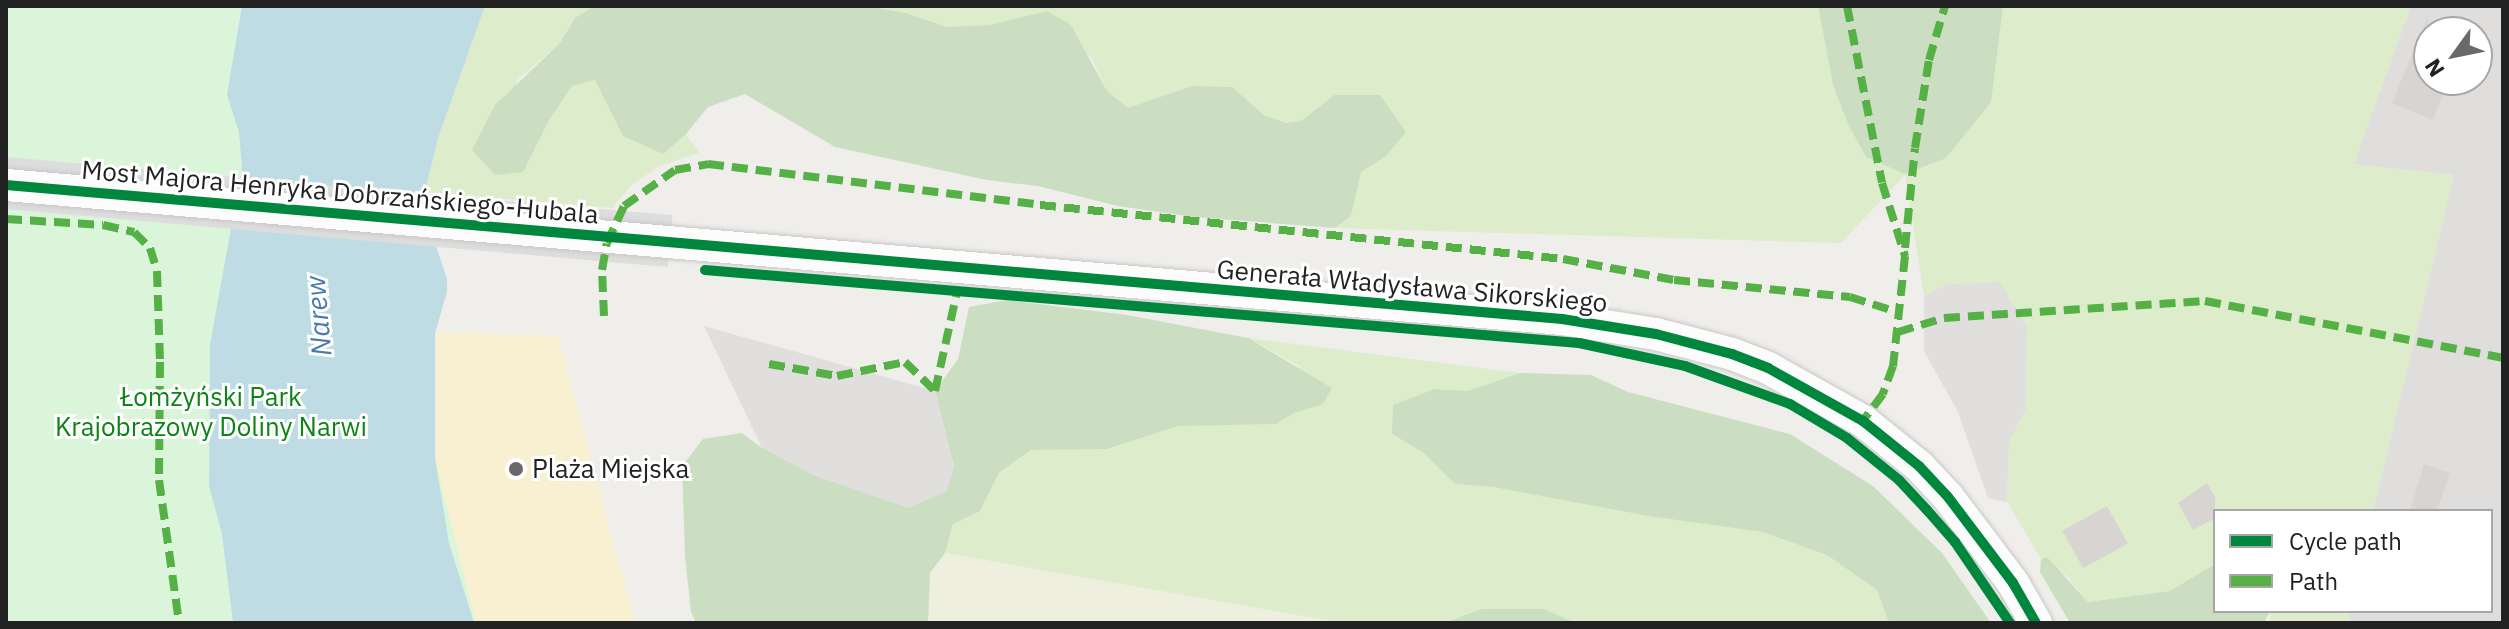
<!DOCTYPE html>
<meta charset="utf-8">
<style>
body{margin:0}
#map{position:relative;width:2509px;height:629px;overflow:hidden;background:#f0eeeb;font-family:"IBM Plex Sans",sans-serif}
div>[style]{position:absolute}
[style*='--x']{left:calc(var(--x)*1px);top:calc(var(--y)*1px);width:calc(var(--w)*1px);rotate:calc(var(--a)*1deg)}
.residential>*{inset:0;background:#dfdedc}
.farmland>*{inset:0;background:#efefdf}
.grass>*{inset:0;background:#ddeccb;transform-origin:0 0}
.forest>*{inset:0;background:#cbdec1}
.sand>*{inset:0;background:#f8f0d0}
.park>*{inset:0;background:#daf5da}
.parking>*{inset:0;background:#e0dfde}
.water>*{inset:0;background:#bfdbe3}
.pier>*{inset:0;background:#dedddd;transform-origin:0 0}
.building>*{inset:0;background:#d7d4d2;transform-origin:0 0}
.roads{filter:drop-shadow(0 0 2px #c9c8c7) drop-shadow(0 0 2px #c9c8c7)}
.minor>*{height:32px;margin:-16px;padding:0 16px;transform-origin:16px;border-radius:16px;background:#fdfcfc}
.quiet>*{height:8px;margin-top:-4px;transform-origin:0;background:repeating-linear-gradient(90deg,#55b145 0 16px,transparent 0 24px)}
.cycleway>*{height:10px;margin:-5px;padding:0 5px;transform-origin:5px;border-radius:5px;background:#00873e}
.dots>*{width:22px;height:22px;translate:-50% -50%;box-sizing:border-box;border:4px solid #fff;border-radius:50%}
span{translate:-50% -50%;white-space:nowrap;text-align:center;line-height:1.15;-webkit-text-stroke:6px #fff;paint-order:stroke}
.street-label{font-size:26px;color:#222}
.park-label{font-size:26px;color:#0c8416}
.poi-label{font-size:26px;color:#222}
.left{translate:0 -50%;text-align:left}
.water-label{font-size:28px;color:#4a7aab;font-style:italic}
.frame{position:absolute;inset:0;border:8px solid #222;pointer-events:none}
.legend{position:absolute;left:2213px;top:509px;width:280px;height:104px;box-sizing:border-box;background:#fff;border:2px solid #a7a7a7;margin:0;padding:10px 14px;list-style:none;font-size:24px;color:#222}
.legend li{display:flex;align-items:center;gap:16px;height:40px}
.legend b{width:40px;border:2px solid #a7a7a7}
.north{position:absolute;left:2413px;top:16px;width:80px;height:80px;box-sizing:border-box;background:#fff;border:2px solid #a7a7a7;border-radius:50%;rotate:237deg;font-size:22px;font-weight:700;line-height:32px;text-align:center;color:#222}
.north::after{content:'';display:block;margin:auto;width:28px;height:36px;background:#6a6968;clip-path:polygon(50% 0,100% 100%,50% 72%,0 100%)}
</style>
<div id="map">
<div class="residential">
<div style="clip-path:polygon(evenodd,2411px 6px,2503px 6px,2503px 623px,2347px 623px,2349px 611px,2491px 611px,2491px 511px,2373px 511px,2454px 175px,2353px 164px,2411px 6px,2429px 32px,2477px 32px,2477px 80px,2429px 80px,2429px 32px)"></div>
</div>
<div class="farmland">
<div style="clip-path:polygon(945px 553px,1343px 623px,928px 623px,929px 573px)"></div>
</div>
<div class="grass">
<div style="clip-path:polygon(485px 6px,594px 6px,575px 18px,560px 43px,516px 81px,548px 122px,572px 86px,596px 80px,623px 136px,663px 154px,686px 134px,699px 153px,659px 166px,631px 186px,612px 208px,425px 192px,438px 138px)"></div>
<div style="clip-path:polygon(865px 6px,1818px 6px,1833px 85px,1847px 122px,1998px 35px,2003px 6px,2411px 6px,2354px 164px,2454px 175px,2373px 511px,2215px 511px,2215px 564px,2170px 591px,2088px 602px,2067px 576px,2041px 559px,2007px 502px,2009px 441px,2026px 410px,2027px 327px,2000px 282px,1947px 284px,1924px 296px,1905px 175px,1841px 243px,1335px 228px,1351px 216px,1361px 172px,1386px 156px,1334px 95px,1301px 121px,1286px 123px,1264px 115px,1232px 87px,1192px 86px,1128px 108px,1107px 91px,1092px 59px,1047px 11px,989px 25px,947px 27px,906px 13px)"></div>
<div style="clip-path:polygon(1248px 338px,1520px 373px,1468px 391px,1435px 389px,1392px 434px,1424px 453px,1455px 484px,1492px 487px,1763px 532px,1827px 555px,1877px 590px,1889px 623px,1576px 623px,1544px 609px,1481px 609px,1445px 623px,1343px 623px,945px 553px,953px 524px,980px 511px,999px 473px,1032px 450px,1107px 449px,1178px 426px,1301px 367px)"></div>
<div style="left:2270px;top:611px;width:79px;height:13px"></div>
</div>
<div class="forest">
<div style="clip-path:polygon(594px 6px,865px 6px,906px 13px,947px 27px,989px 25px,1047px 11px,1071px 25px,1107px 91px,1128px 108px,1192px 86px,1232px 87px,1264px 115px,1286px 123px,1301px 121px,1334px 95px,1380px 95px,1406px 132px,1386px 156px,1361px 172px,1351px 216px,1335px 228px,1194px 217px,1118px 206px,1038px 186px,987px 180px,835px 147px,745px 94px,708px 107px,686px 134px,663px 154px,623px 136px,595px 80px,572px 86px,548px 122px,523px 172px,495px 175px,472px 150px,495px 105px,560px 43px,575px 18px)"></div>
<div style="clip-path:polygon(1818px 6px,2003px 6px,1991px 102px,1946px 158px,1905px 174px,1866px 157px,1847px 122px,1833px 85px)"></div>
<div style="clip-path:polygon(1007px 300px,1127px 315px,1248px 338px,1332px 388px,1323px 404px,1294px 413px,1276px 424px,1178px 426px,1107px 449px,1031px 450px,999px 473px,980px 511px,953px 524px,945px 553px,930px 573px,928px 623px,696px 623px,691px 612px,685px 556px,682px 466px,703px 439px,742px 433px,762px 448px,954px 467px,935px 391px,958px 359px,969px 307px)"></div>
<div style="clip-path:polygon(1520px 373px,1591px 375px,1628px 392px,1790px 434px,1873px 486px,1942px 553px,1991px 623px,1889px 623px,1877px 590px,1827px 555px,1763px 532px,1649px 516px,1493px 487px,1455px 484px,1424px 453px,1392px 434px,1393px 405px,1435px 389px,1468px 391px)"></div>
<div style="clip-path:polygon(2047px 557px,2088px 602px,2170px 591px,2215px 564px,2215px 611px,2270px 611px,2264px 623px,2070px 623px,2040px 572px,2041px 559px)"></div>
<div style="clip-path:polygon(1481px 609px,1544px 609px,1576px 623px,1445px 623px)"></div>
</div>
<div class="sand">
<div style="clip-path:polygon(436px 332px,558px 336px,635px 623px,475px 623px,441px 502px,436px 458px)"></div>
</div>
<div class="park">
<div style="clip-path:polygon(6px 6px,447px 6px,398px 312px,476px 623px,6px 623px)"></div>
</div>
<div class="parking">
<div style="clip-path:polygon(2000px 282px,2027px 327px,2026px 410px,2009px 441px,2007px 502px,1988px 498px,1957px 410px,1924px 351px,1924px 296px,1947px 284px)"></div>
<div style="clip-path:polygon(704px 326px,935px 391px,954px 467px,947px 491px,909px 508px,815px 476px,762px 448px)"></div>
</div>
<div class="water">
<div style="clip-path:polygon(242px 6px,485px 6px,438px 138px,422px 204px,447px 279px,447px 292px,435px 333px,435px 458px,449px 543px,474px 623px,233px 623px,222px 534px,209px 486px,210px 345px,242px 167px,239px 132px,227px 95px)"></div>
</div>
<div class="pier">
<div style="left:6px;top:157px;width:669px;height:52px;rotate:5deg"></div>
</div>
<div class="building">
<div style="clip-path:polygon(2428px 16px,2429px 80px,2447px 85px,2433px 120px,2392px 103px)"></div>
<div style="clip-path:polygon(2424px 464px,2450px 473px,2437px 511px,2410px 511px)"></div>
<div style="clip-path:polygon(2207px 483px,2215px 497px,2215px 518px,2193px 530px,2178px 503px)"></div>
<div style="left:2107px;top:506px;width:43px;height:51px;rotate:61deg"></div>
</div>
<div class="roads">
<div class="minor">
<div style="--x:6;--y:185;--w:1562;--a:4.92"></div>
<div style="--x:1562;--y:319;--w:95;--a:9.1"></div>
<div style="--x:1656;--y:334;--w:79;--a:14.7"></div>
<div style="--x:1732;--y:354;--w:39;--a:21"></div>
<div style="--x:1768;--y:368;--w:109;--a:29.2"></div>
<div style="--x:1863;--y:421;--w:72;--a:38.8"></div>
<div style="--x:1919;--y:466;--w:42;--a:46.9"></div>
<div style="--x:1948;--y:497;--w:108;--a:52.9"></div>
<div style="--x:2013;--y:583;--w:46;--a:60.1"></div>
</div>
</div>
<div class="quiet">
<div style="--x:1847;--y:6;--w:180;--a:78.8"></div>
<div style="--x:1882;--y:183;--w:77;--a:72.5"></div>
<div style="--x:1905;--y:256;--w:111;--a:96.2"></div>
<div style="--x:1893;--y:366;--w:30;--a:110"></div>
<div style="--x:1883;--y:394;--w:34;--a:127"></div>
<div style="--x:6;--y:219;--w:97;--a:3.5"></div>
<div style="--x:103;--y:225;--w:32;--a:13"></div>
<div style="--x:134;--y:232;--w:23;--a:45"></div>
<div style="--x:150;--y:248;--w:24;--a:73"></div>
<div style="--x:157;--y:271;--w:91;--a:88.1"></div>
<div style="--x:160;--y:362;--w:118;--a:90.5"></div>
<div style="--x:159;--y:480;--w:144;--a:82"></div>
<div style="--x:1905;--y:248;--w:100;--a:-84.3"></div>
<div style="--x:1915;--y:148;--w:89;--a:-81"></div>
<div style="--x:1929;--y:60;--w:56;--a:-73.5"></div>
<div style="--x:604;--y:316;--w:46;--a:-92.5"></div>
<div style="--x:602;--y:270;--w:27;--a:-80"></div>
<div style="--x:607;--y:243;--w:41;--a:-65.3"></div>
<div style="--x:624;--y:206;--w:62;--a:-35.2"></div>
<div style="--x:675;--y:170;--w:34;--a:-10"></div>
<div style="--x:708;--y:164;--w:335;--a:7"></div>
<div style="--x:1040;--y:205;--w:526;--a:5.89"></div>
<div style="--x:1563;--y:259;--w:113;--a:10.7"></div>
<div style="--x:1674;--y:280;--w:177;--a:5.5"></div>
<div style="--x:1850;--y:297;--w:52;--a:17.7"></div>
<div style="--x:1898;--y:332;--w:48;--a:-16.9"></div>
<div style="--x:1944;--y:318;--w:262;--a:-3.7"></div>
<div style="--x:2205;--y:301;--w:303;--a:10.8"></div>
<div style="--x:769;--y:364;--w:69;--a:10"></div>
<div style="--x:837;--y:376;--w:69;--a:-11.6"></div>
<div style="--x:905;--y:362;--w:42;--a:44"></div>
<div style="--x:935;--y:391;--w:107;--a:-77.5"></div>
</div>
<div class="cycleway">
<div style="--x:6;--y:185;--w:1562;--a:4.92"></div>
<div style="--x:1562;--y:319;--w:95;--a:9.1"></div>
<div style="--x:1656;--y:334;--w:79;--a:14.7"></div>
<div style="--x:1732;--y:354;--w:39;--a:21"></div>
<div style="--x:1768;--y:368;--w:109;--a:29.2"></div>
<div style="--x:1863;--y:421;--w:72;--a:38.8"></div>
<div style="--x:1919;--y:466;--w:42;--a:46.9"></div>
<div style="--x:1948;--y:497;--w:108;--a:52.9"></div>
<div style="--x:2013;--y:583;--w:46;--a:60.1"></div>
<div style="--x:705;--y:270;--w:877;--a:4.77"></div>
<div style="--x:1579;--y:343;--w:108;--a:12.2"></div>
<div style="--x:1685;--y:366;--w:112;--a:19.9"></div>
<div style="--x:1790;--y:404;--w:66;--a:30.8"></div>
<div style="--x:1847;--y:438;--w:67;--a:38.9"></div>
<div style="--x:1899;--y:480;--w:41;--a:47"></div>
<div style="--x:1927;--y:510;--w:43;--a:48.8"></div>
<div style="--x:1955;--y:542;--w:98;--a:55.8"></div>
</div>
<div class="dots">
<div style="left:516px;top:469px;background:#6a6968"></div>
</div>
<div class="street-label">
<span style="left:340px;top:192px;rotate:5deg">Most Majora Henryka Dobrzańskiego-Hubala</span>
<span style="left:1412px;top:286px;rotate:5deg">Generała Władysława Sikorskiego</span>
</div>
<div class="park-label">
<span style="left:211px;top:412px">Łomżyński Park<br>Krajobrazowy Doliny Narwi</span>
</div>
<div class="poi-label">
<span class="left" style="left:532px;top:469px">Plaża Miejska</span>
</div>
<div class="water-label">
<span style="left:318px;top:316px;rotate:-95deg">Narew</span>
</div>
<div class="frame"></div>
<ul class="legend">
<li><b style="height:10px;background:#00873e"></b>Cycle path</li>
<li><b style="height:10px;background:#55b145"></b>Path</li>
</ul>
<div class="north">N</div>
</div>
